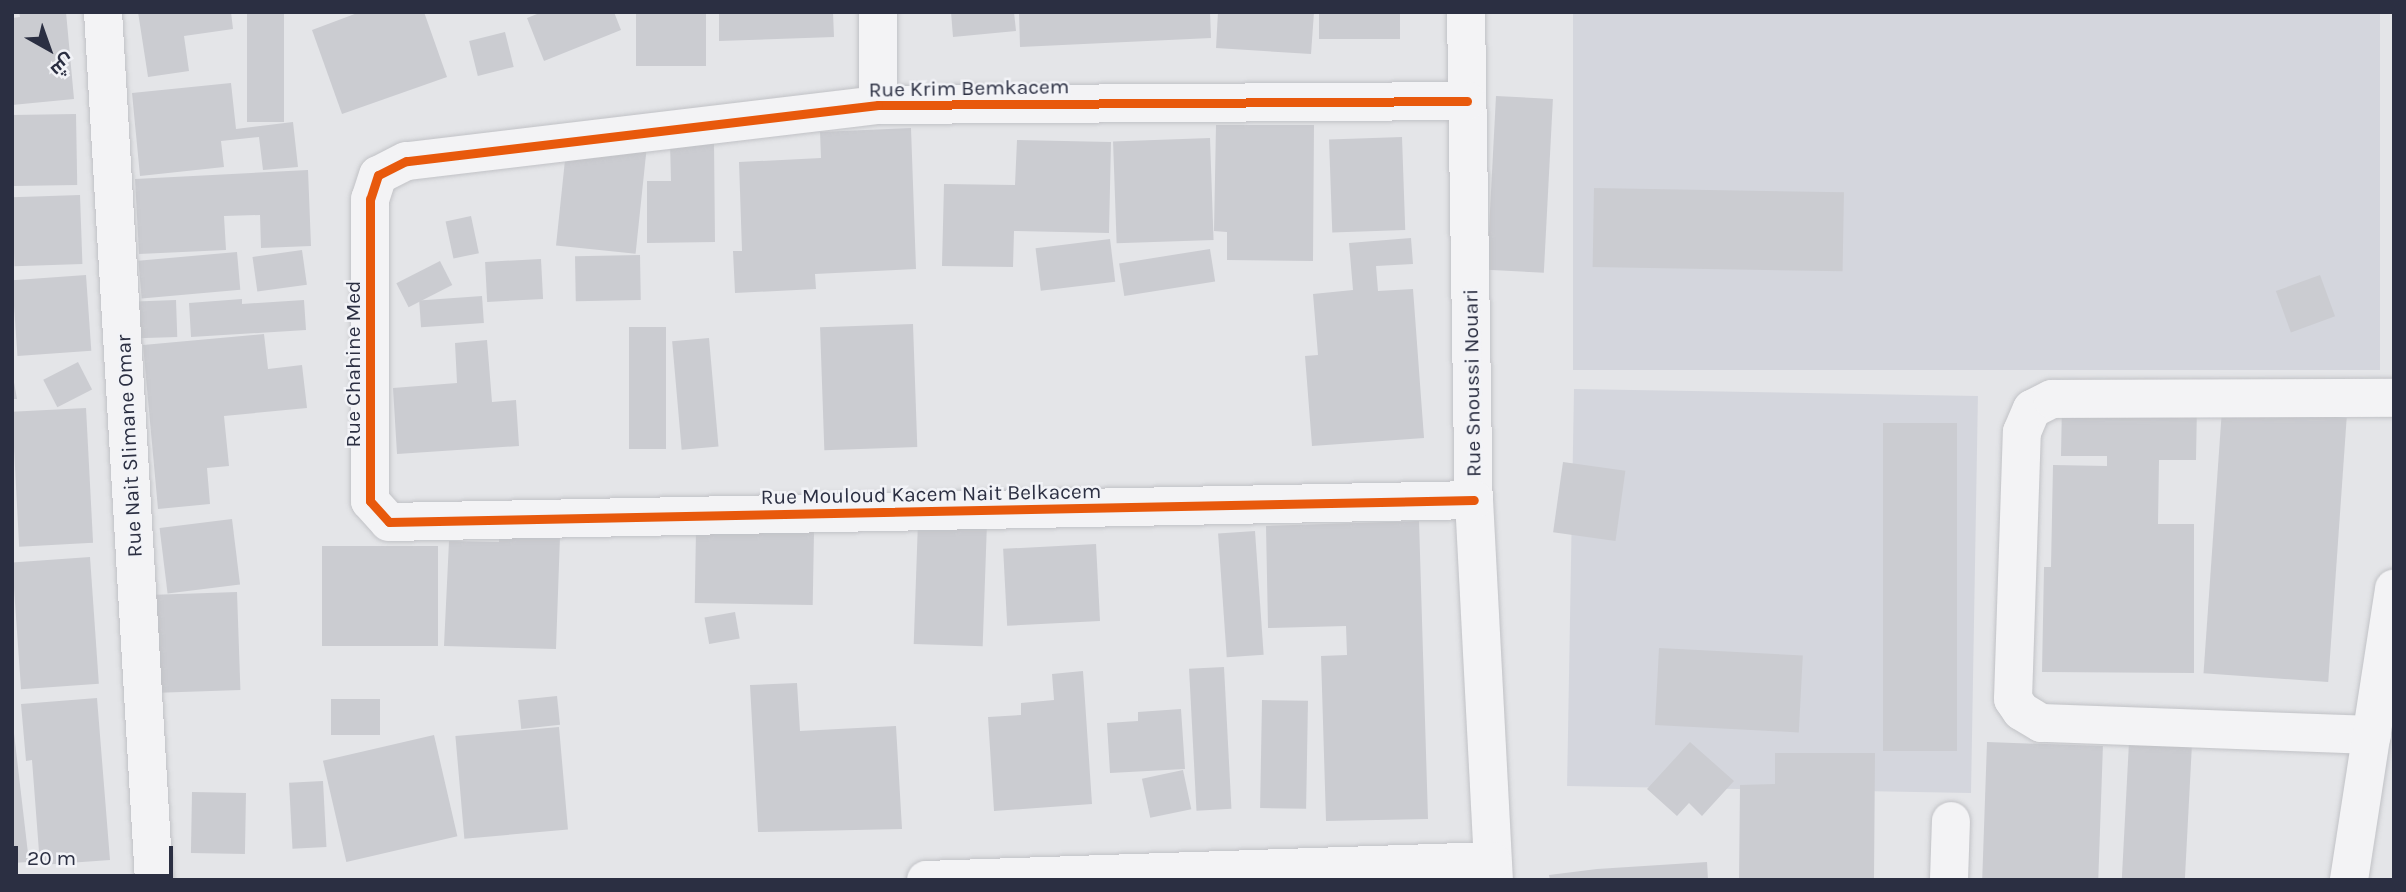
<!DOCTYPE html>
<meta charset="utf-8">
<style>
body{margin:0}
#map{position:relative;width:2406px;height:892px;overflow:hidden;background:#e4e5e8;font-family:Karla,Cairo,sans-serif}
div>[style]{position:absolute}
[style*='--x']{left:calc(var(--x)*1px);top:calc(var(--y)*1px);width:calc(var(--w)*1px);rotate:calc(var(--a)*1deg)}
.built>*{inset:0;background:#d4d6dd;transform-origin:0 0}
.building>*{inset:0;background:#cbccd1;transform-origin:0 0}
.roads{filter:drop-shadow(0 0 2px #c1c2c6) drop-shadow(0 0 2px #c1c2c6)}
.street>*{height:38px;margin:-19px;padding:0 19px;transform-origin:19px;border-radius:19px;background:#f3f3f5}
.cycleway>*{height:9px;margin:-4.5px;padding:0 4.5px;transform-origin:4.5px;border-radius:4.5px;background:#e8590c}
span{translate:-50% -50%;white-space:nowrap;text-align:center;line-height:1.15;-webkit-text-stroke:5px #f2f3f7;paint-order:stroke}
.street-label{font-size:21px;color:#2b2f42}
.frame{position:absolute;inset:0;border:14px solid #2b2f42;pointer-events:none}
.north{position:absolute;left:14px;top:14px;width:70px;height:70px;-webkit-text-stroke:5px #f2f3f7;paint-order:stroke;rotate:140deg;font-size:19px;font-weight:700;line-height:28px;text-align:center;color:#2b2f42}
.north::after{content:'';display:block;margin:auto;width:24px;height:32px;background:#2b2f42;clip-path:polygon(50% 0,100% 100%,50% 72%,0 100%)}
.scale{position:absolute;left:14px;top:846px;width:159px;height:32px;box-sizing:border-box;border:4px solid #2b2f42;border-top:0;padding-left:9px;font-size:21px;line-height:24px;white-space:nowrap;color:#2b2f42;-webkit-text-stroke:5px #f2f3f7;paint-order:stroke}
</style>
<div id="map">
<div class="built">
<div style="left:1573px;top:12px;width:807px;height:358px"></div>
<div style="left:1574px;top:389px;width:404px;height:397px;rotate:1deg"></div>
</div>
<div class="building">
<div style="clip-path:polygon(19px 12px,66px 12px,74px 99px,12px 105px,12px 18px,20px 17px)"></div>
<div style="clip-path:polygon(138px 12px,231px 12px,233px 29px,184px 36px,189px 71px,148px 77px)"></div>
<div style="left:247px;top:12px;width:37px;height:110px"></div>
<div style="clip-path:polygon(360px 12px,424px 12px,447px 77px,342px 114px,312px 30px)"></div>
<div style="clip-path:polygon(542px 12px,614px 12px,621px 30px,544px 61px,527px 18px)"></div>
<div style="left:636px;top:12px;width:70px;height:54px"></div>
<div style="clip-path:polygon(719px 12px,833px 12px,834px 37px,719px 41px)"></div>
<div style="clip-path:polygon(951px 12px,1014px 12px,1016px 31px,953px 37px)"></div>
<div style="clip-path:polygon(1019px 12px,1210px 12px,1211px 38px,1020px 47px)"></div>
<div style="clip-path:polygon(1218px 12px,1314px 12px,1311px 54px,1216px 48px)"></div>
<div style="left:1319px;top:12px;width:81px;height:27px"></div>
<div style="left:505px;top:32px;width:36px;height:37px;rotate:76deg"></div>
<div style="clip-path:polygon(231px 83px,236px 129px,293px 122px,298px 167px,263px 170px,259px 137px,221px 141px,224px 167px,140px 176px,132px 93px)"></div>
<div style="left:1496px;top:96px;width:57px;height:174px;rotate:3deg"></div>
<div style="left:76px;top:114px;width:71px;height:64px;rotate:89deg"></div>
<div style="clip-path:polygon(1216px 125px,1314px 125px,1313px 261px,1227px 260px,1227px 232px,1214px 231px)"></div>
<div style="clip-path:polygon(911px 128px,916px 269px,815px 274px,816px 289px,735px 293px,733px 251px,742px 251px,739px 162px,821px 158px,820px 132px)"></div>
<div style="left:1402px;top:137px;width:93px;height:73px;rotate:88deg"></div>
<div style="left:1210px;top:138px;width:102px;height:97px;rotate:88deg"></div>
<div style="clip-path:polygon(1017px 140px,1111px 142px,1109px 233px,1014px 231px,1013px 267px,942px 266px,944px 184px,1015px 185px)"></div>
<div style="left:567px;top:141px;width:80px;height:105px;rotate:6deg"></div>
<div style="clip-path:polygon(714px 141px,715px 242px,647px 243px,647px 181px,671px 181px,670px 142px)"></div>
<div style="clip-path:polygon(308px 170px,311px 246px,261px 248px,260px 215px,224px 216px,226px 250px,139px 254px,135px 179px)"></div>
<div style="left:1594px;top:188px;width:250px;height:79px;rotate:1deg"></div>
<div style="left:80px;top:195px;width:69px;height:68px;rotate:88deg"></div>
<div style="left:471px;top:216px;width:38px;height:26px;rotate:78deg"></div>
<div style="clip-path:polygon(1411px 238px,1413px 264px,1376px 266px,1378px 291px,1413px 289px,1424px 438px,1312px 446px,1305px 356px,1318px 355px,1313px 294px,1353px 290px,1349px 243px)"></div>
<div style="left:1110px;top:239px;width:43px;height:75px;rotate:83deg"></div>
<div style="left:1210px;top:249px;width:33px;height:92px;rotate:81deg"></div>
<div style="left:302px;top:250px;width:35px;height:50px;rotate:82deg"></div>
<div style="left:237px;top:252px;width:38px;height:99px;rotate:85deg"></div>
<div style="left:640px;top:255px;width:45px;height:65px;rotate:89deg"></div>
<div style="left:541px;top:259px;width:40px;height:56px;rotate:87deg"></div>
<div style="left:440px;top:261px;width:27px;height:49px;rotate:63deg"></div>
<div style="left:86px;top:275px;width:76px;height:74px;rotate:86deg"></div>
<div style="left:2320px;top:275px;width:44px;height:47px;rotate:70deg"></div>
<div style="left:482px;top:296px;width:27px;height:63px;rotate:86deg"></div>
<div style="clip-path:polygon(242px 299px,242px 304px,304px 300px,306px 330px,191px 337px,189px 303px)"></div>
<div style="left:176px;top:300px;width:37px;height:40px;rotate:88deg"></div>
<div style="left:913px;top:324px;width:123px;height:93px;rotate:88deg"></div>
<div style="left:629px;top:327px;width:37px;height:122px"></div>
<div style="clip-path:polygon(264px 334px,268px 369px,302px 365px,307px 408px,224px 416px,229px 466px,207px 468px,210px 504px,158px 509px,143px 345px)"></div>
<div style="left:709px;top:338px;width:109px;height:37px;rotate:85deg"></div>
<div style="clip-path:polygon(487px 340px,492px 402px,516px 400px,519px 446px,397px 454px,393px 388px,457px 383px,455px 343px)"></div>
<div style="left:78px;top:362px;width:31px;height:39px;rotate:63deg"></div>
<div style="clip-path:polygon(12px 371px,17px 399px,12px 399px)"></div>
<div style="clip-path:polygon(2062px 403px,2197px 405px,2196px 460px,2159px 460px,2158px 524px,2194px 524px,2194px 673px,2042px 672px,2044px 567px,2051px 567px,2053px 465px,2107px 466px,2107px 456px,2061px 456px)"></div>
<div style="left:86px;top:408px;width:135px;height:74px;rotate:87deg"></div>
<div style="left:2222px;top:409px;width:125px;height:265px;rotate:4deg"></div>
<div style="left:1957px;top:423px;width:328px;height:74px;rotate:90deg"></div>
<div style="left:1563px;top:462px;width:63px;height:71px;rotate:8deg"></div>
<div style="left:232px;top:519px;width:66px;height:73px;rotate:83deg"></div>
<div style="left:918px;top:521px;width:69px;height:123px;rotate:2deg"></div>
<div style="clip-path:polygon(1419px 521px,1428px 819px,1326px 821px,1321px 656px,1347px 655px,1346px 626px,1268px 628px,1266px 526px)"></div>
<div style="left:696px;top:530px;width:118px;height:73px;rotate:1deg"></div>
<div style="left:1255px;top:531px;width:124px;height:37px;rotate:86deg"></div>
<div style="clip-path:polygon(499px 533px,560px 536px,556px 649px,444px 646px,449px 541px,499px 542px)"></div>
<div style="left:1096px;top:544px;width:77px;height:93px;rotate:87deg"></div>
<div style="left:322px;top:546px;width:116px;height:100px"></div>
<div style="left:90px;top:557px;width:127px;height:78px;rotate:86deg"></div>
<div style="left:237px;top:592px;width:98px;height:81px;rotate:88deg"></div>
<div style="left:735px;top:612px;width:27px;height:31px;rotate:80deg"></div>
<div style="left:1659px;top:648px;width:144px;height:77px;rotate:3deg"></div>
<div style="left:1224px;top:667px;width:142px;height:35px;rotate:87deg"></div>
<div style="clip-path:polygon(1083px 671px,1092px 804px,994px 811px,988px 717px,1021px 715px,1021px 703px,1054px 700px,1052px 674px)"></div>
<div style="clip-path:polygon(797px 683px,800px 731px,896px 726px,902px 829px,758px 832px,750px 685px)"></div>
<div style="left:557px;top:696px;width:29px;height:39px;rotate:84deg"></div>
<div style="clip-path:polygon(97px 698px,110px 860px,40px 865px,32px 760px,26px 761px,21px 704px)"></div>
<div style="left:331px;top:699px;width:49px;height:36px"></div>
<div style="left:1262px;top:700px;width:46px;height:108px;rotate:1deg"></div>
<div style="clip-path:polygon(1181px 709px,1185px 769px,1110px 773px,1107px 723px,1138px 721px,1138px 712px)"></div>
<div style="clip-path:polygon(12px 716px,29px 862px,12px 863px)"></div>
<div style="left:559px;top:727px;width:103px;height:104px;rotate:85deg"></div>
<div style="left:434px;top:735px;width:104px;height:114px;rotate:77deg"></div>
<div style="clip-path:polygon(1690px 742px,1734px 781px,1702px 816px,1689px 803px,1677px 816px,1647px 789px)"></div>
<div style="left:1987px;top:742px;width:116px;height:138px;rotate:2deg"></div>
<div style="left:2129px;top:742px;width:63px;height:138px;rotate:3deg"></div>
<div style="clip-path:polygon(1775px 753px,1875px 753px,1874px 880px,1739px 880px,1740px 785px,1775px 784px)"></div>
<div style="left:1183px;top:770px;width:40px;height:42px;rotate:78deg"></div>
<div style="left:323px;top:781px;width:66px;height:34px;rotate:87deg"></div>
<div style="left:192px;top:792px;width:54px;height:61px;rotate:1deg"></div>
<div style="clip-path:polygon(1707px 862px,1708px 880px,1550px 880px,1549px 875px,1597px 869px)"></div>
</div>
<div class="roads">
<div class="street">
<div style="--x:103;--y:12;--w:869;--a:86.64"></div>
<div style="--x:878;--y:12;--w:93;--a:90"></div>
<div style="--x:1466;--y:12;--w:488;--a:89.1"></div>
<div style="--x:1474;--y:500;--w:381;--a:87"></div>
<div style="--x:1467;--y:101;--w:589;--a:179.61"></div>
<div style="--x:878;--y:105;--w:475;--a:173.2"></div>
<div style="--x:406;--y:161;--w:31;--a:153"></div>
<div style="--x:378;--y:175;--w:25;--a:108"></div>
<div style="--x:370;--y:199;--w:302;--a:90"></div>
<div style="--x:370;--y:501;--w:28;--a:48"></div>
<div style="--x:389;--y:522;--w:1085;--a:-1.16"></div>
<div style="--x:2372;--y:735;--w:331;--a:-177.9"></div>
<div style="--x:2041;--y:723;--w:23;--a:-149"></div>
<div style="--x:2021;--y:711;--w:14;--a:-124"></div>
<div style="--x:2013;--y:699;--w:267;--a:-88.1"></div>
<div style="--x:2022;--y:432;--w:25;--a:-67"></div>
<div style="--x:2032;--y:409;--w:22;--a:-27"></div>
<div style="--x:2052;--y:399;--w:342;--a:-0.2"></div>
<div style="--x:926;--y:880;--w:566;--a:-1.92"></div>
<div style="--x:1949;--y:880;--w:59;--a:-88.1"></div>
<div style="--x:2349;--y:880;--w:295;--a:-81.2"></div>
</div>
</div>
<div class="cycleway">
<div style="--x:1467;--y:101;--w:589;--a:179.61"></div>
<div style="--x:878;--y:105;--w:475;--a:173.2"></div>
<div style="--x:406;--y:161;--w:31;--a:153"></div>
<div style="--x:378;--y:175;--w:25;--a:108"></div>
<div style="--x:370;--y:199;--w:302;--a:90"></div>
<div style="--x:370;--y:501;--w:28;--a:48"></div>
<div style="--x:389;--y:522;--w:1085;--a:-1.16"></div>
</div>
<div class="street-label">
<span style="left:969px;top:88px;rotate:-1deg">Rue Krim Bemkacem</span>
<span style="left:353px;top:364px;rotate:-90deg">Rue Chahine Med</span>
<span style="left:1472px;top:383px;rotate:-91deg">Rue Snoussi Nouari</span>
<span style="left:129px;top:446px;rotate:-93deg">Rue Nait Slimane Omar</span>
<span style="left:931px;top:494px;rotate:-1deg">Rue Mouloud Kacem Nait Belkacem</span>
</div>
<div class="frame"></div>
<div class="north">ش</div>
<div class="scale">20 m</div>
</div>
